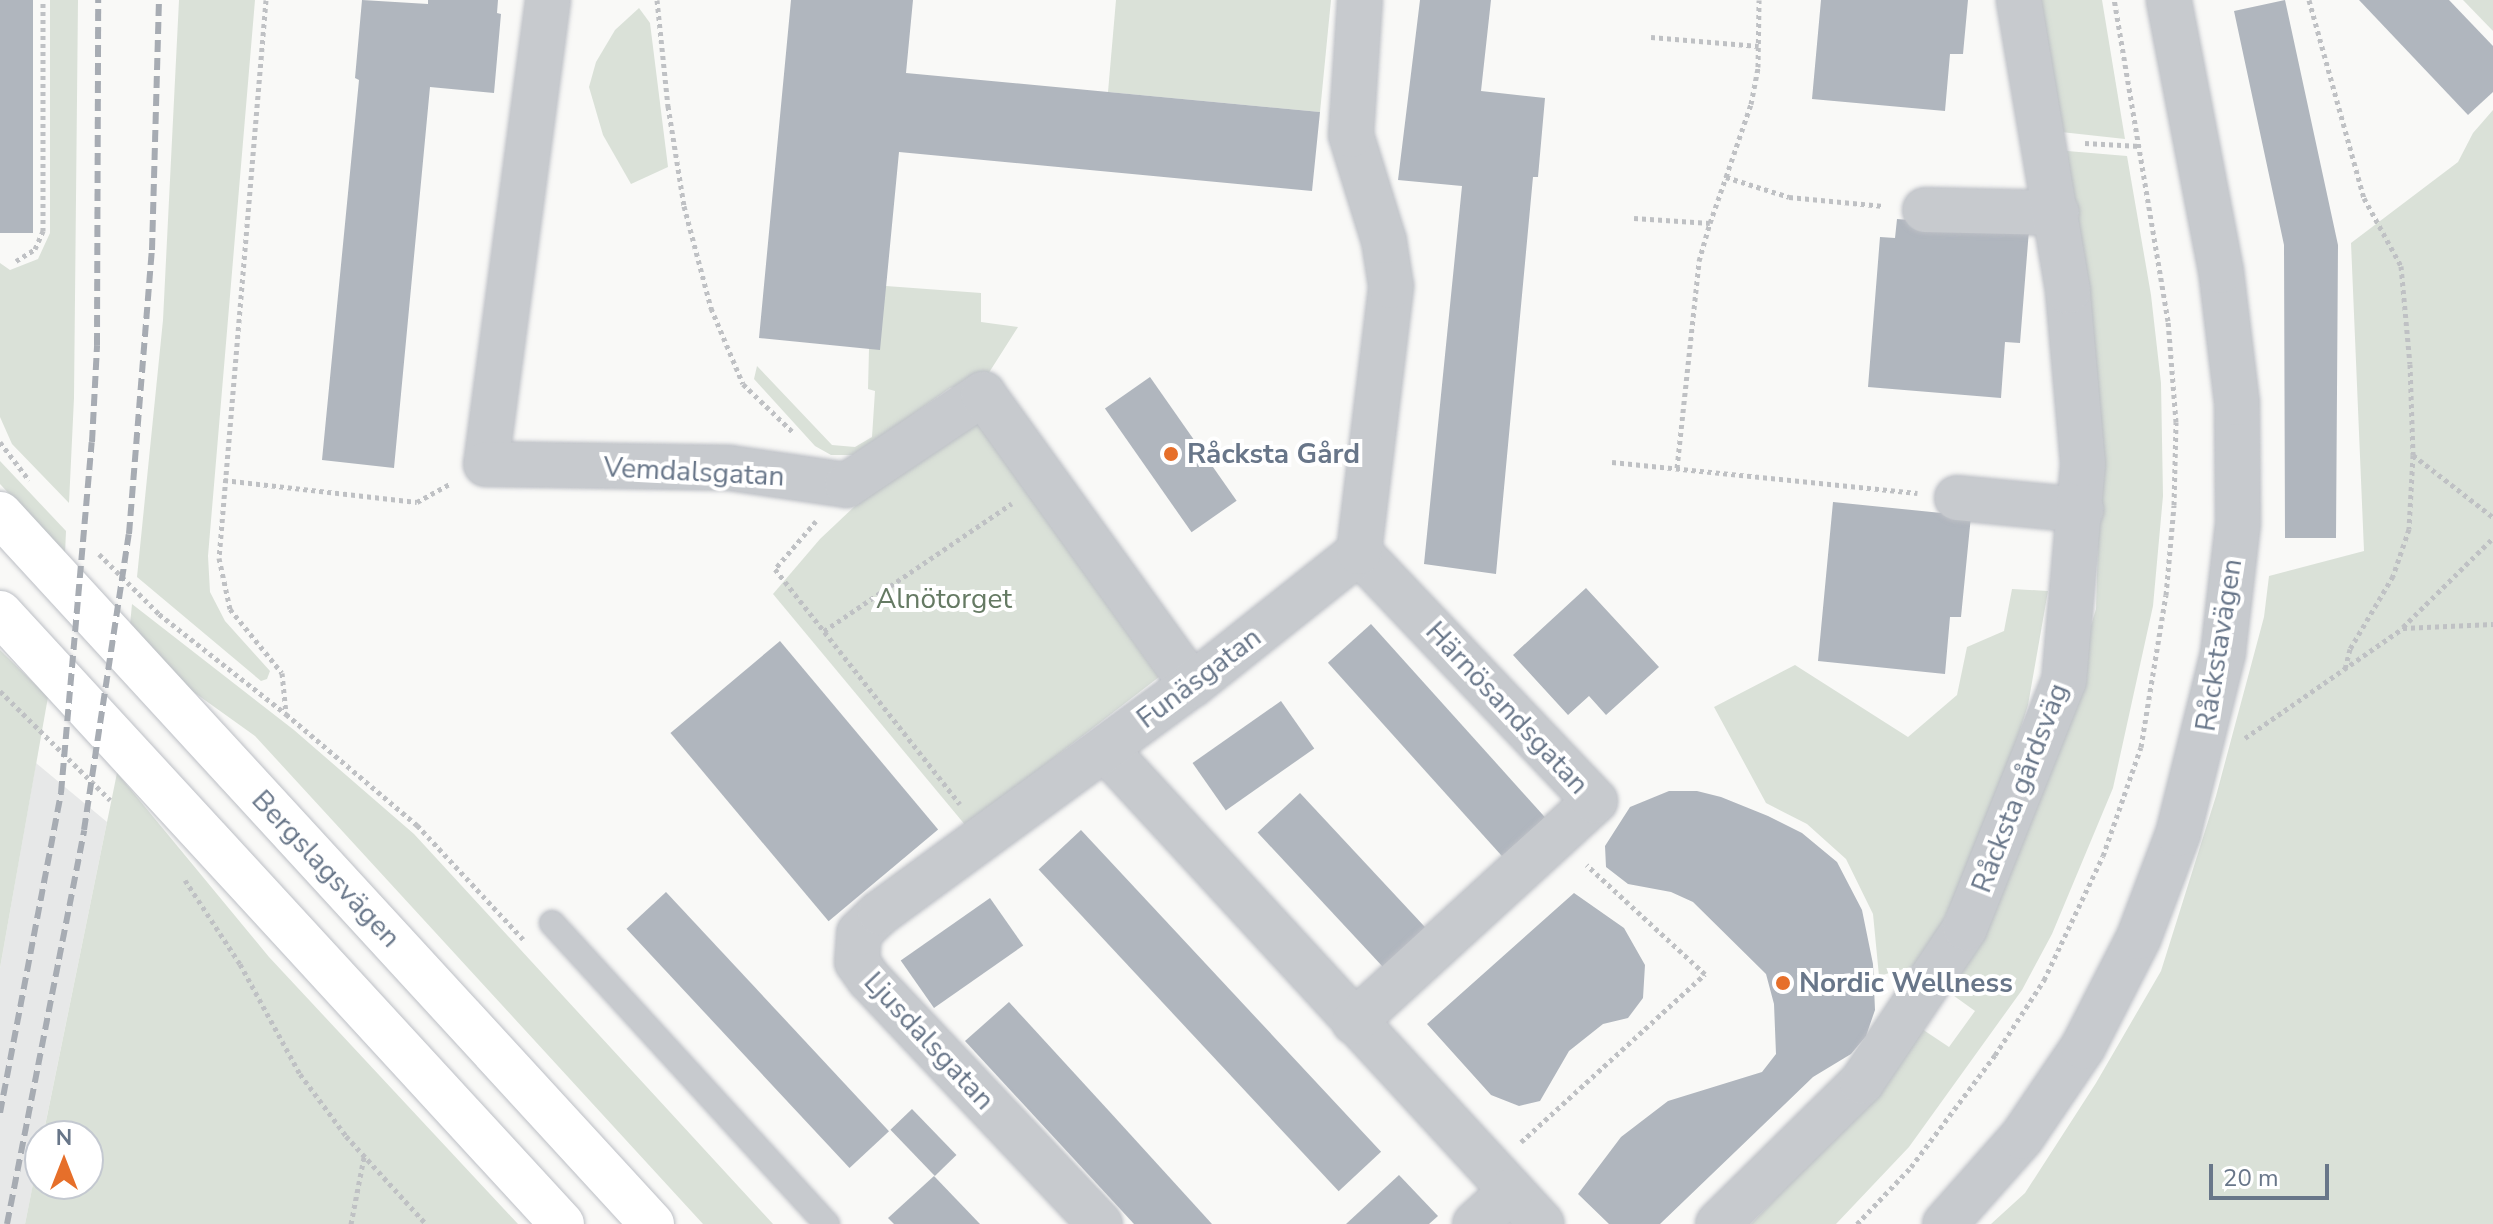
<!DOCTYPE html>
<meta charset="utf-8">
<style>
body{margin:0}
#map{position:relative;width:2493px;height:1224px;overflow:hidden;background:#f9f9f7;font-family:"Nunito Sans",sans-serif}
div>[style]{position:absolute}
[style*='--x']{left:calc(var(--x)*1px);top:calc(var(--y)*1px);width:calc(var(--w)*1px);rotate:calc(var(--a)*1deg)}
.built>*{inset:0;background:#e7e8e8}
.green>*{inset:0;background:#dae1d8}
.building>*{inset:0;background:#b0b6be;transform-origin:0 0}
.path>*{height:5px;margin-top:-2.5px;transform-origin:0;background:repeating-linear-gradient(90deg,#bfc1c4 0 4px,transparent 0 8px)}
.roads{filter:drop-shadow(0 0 2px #bcbfc5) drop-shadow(0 0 2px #bcbfc5)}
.service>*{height:24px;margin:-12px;padding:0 12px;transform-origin:12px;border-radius:12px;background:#c7cace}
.minor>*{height:44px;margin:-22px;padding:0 22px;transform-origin:22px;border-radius:22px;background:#c7cace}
.secondary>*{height:44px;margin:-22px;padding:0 22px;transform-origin:22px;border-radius:22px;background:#fff}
.rail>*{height:6px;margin-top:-3px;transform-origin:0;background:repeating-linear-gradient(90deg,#a7acb3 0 12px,transparent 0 18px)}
.dots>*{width:22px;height:22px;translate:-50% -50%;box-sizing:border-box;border:4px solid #fff;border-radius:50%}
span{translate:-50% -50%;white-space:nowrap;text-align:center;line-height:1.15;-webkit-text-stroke:8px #fff;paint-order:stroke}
.poi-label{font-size:28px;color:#687689;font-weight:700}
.left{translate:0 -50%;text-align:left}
.street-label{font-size:28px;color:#687689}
.park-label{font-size:28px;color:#657a63}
.north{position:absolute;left:24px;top:1120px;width:80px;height:80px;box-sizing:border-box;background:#fff;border:2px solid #c3c8d0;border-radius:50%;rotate:0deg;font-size:22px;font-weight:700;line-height:32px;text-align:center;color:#687689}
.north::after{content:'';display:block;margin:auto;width:28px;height:36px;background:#e66f2a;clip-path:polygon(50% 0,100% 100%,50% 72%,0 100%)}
.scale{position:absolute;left:2209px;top:1164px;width:120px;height:36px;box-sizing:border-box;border:4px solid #687689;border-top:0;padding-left:10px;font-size:24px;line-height:28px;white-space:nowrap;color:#687689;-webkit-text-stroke:6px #fff;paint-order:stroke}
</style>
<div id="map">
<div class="built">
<div style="clip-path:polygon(36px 763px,107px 822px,25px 1224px,0 1224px,0 968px)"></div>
</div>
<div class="green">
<div style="clip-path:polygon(50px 0,78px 0,74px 398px,69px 503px,12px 444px,0 417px,0 263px,10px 270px,38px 259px,50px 233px)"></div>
<div style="clip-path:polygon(179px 0,255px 0,208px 556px,210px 592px,225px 621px,270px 671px,267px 679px,261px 681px,137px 577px,163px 320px)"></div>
<div style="clip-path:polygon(1116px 0,1331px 0,1320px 112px,1108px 92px)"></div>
<div style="clip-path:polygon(2041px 0,2102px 0,2125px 139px,2061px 132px)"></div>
<div style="clip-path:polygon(2463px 0,2493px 0,2493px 31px)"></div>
<div style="clip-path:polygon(639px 8px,650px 23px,668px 167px,631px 184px,603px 135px,589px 87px,596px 62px,615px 30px)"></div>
<div style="clip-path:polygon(2493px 110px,2493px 1224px,1991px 1224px,2025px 1193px,2096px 1083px,2161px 971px,2216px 796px,2264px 617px,2269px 576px,2364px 551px,2351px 243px,2458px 162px,2473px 133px)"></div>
<div style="clip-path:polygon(2067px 151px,2127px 156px,2151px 295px,2161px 383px,2163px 496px,2153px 606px,2113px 788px,2052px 934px,2022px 990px,1909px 1147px,1836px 1224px,1751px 1224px,1860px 1109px,1922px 1029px,1949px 1047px,1975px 1011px,1943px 988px,2065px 712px,2096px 609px,2101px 440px,2092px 335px)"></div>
<div style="clip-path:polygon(886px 286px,981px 293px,981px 322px,1018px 327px,983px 382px,950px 388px,856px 455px,831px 455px,815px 446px,754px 379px,757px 366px,832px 445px,855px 447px,872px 437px,875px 391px,868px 389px,869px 349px)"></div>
<div style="clip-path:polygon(975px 420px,1159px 677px,966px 826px,773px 594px,820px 539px,872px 490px)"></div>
<div style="clip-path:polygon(0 461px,66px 531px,65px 554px,0 484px)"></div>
<div style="clip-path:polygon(2012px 589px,2048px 591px,2028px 705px,1993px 817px,1937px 934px,1914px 966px,1879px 976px,1873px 914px,1846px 859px,1807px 824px,1766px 803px,1714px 707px,1795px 665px,1908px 737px,1957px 695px,1967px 647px,2004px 631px)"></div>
<div style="clip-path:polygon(132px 604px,294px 730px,414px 834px,773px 1224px,703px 1224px,255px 736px,188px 688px,130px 625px)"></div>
<div style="clip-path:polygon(0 650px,48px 697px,0 968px)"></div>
<div style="clip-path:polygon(117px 773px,269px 957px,518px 1224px,25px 1224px,40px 1149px,40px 1184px,88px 1184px,88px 1136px,43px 1136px)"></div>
</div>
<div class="building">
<div style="left:0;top:0;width:33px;height:233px"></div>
<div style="clip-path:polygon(362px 0,428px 4px,428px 0,498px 0,497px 13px,501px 14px,494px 93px,430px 87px,394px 468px,322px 460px,359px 80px,355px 78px)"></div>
<div style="clip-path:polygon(791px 0,913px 0,906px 73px,1320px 112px,1312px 191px,899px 152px,880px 350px,759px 338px)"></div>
<div style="clip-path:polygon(1420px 0,1491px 0,1481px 91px,1545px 98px,1538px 177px,1533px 177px,1496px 574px,1424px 564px,1462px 186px,1398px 180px)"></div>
<div style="clip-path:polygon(1821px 0,1968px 0,1963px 54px,1950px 54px,1945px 111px,1812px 99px)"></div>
<div style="clip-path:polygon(2285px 0,2338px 245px,2336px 538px,2285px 538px,2284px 245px,2234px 11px)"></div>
<div style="clip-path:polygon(2359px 0,2449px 0,2493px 46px,2493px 92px,2468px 115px)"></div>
<div style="clip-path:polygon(1897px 219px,2029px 230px,2020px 343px,2005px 342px,2001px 398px,1868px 387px,1880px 237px,1895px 238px)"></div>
<div style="left:1150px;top:377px;width:151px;height:55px;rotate:55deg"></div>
<div style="clip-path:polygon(1833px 502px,1971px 516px,1961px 617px,1950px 617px,1945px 674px,1818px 661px)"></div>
<div style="clip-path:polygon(1586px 588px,1659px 667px,1606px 715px,1589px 696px,1568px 715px,1513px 655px)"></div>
<div style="left:1371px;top:624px;width:260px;height:58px;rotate:48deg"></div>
<div style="left:780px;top:641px;width:246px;height:143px;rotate:50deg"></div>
<div style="left:1281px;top:701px;width:58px;height:108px;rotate:55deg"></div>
<div style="clip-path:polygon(1669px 791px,1697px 791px,1721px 797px,1768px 816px,1802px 833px,1837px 862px,1862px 910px,1873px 964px,1875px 1010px,1866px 1036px,1851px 1054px,1813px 1077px,1660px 1224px,1609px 1224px,1578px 1194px,1621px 1137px,1668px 1101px,1762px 1072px,1776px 1054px,1774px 1004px,1766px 974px,1693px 902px,1671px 892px,1628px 884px,1606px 867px,1605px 846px,1630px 807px)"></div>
<div style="left:1300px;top:793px;width:189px;height:58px;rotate:47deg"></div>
<div style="left:1081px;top:830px;width:440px;height:58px;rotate:47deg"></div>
<div style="left:666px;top:892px;width:327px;height:54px;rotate:47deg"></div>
<div style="clip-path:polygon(1574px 893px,1624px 928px,1645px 965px,1643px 998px,1628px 1018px,1603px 1024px,1569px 1051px,1540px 1101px,1519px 1106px,1491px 1095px,1427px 1024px)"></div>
<div style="left:990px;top:898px;width:58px;height:109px;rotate:55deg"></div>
<div style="clip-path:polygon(1009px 1002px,1109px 1111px,1212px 1224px,1134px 1224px,965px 1041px)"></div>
<div style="left:912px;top:1109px;width:64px;height:30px;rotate:46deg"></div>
<div style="clip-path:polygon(1399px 1175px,1438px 1216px,1429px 1224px,1346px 1224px)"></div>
<div style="clip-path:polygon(934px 1176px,980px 1224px,894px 1224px,888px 1218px)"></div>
</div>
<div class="path">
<div style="--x:266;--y:0;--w:560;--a:94.81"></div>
<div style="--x:219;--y:558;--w:52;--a:77.8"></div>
<div style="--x:230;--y:609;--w:82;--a:50.9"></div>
<div style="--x:282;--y:673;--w:40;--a:84.3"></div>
<div style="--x:657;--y:0;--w:107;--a:84.1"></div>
<div style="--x:668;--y:106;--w:101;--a:80.9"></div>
<div style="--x:684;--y:206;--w:106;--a:75.2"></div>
<div style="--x:711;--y:308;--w:82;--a:67.2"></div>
<div style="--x:743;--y:384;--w:71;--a:43.9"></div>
<div style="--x:2309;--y:0;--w:205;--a:74.5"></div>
<div style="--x:2364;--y:198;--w:77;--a:61.4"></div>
<div style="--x:2401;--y:266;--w:98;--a:84.8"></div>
<div style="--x:2410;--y:364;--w:91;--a:88.1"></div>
<div style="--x:2413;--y:455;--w:74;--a:93.1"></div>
<div style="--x:2409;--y:529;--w:50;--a:108.8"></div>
<div style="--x:2393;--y:576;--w:85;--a:120.5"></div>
<div style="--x:2350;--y:649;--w:21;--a:104"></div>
<div style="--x:1651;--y:37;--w:108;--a:4.8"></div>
<div style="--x:2085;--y:143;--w:55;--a:3.1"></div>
<div style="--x:1726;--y:177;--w:77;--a:-71.1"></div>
<div style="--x:1751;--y:104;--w:38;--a:-79"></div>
<div style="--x:1758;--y:67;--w:67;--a:-89.1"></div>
<div style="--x:1634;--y:218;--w:76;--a:3.8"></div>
<div style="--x:1710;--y:223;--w:49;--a:-70.8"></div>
<div style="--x:1726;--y:177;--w:66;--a:17.6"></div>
<div style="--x:1789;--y:197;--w:95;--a:5.4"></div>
<div style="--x:16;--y:261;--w:22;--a:-32"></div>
<div style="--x:35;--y:249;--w:20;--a:-66"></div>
<div style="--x:43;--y:231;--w:231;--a:-90"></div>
<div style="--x:0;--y:442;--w:48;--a:52.7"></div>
<div style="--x:2413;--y:455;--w:101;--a:37.8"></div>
<div style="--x:1612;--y:462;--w:307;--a:5.8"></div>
<div style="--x:1677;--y:468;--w:208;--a:-83.9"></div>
<div style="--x:1699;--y:261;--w:40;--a:-74"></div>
<div style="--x:224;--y:480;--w:194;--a:6.5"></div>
<div style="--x:417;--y:502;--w:37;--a:-29"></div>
<div style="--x:816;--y:521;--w:63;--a:130.5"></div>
<div style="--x:775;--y:569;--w:299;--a:51.8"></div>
<div style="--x:99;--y:554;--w:85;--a:45"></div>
<div style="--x:159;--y:614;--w:162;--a:38.2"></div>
<div style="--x:286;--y:714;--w:172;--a:40.3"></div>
<div style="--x:417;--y:825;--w:156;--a:47.1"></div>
<div style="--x:2403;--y:627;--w:127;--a:-44.7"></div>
<div style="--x:824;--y:631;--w:227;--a:-34.2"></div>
<div style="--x:0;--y:691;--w:155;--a:44.7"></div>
<div style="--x:2245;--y:738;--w:193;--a:-34.8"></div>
<div style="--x:2403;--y:628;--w:90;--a:-2.5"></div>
<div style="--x:185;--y:880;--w:100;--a:56.8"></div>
<div style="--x:240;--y:964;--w:125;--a:61.4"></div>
<div style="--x:300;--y:1074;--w:77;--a:53.4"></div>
<div style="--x:346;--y:1136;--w:119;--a:47.7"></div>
<div style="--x:1521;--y:1142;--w:249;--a:-42.4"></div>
<div style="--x:1705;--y:974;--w:161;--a:-137.3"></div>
<div style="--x:351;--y:1224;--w:68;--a:-79"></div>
<div style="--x:1857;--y:1224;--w:79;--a:-46.5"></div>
<div style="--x:1911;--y:1167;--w:140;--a:-53.1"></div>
<div style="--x:1995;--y:1055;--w:90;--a:-56.8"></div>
<div style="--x:2044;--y:980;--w:137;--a:-64.6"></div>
<div style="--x:2103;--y:856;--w:115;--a:-70.8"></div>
<div style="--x:2141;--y:747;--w:154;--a:-80.7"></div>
<div style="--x:2166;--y:595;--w:90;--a:-84.9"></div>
<div style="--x:2174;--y:505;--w:83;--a:-88.6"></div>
<div style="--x:2176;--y:422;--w:101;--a:-94.5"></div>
<div style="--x:2168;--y:321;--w:326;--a:-99.5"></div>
</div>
<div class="roads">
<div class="service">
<div style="--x:552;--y:923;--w:408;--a:47.6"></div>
</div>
<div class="minor">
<div style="--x:548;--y:0;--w:468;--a:97.6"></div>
<div style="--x:486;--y:464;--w:244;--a:0.9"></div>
<div style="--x:730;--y:468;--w:118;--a:8.3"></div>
<div style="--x:847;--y:485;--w:164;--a:-33.8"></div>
<div style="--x:983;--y:394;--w:358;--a:54.3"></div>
<div style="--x:1925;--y:210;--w:132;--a:1.3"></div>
<div style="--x:1957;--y:498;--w:125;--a:5.5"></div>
<div style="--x:1105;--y:749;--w:645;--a:47.39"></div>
<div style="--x:1354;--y:1022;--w:327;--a:-42.5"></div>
<div style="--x:1595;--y:801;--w:343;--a:-133.5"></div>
<div style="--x:1100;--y:1224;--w:337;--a:-133.3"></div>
<div style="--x:869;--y:979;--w:21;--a:-125"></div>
<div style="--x:857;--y:962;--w:29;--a:-86"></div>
<div style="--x:859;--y:933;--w:29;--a:-44"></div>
<div style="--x:880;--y:913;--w:386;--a:-36.2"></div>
<div style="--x:1192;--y:685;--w:213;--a:-38.5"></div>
<div style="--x:1359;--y:552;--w:268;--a:-83.1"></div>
<div style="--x:1391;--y:286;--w:46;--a:-98.8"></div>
<div style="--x:1384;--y:241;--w:111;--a:-107.3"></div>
<div style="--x:1351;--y:135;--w:135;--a:-86.2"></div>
<div style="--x:1475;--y:1224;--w:49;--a:-42.5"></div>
<div style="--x:1718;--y:1224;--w:202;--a:-44.6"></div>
<div style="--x:1862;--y:1082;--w:185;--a:-56.2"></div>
<div style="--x:1965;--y:928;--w:266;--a:-68.2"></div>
<div style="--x:2064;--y:681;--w:218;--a:-85"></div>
<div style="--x:2083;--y:464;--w:174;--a:-95"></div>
<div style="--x:2068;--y:291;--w:295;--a:-99.6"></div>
<div style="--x:1945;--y:1224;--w:116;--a:-48.5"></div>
<div style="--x:2022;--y:1137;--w:109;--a:-55.9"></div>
<div style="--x:2083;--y:1047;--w:123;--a:-63"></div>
<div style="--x:2139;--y:937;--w:110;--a:-69.3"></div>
<div style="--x:2178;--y:834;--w:187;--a:-76"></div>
<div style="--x:2223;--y:653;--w:131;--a:-83.4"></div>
<div style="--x:2238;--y:523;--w:120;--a:-90.5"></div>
<div style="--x:2237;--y:403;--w:133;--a:-96.9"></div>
<div style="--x:2221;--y:271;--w:276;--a:-100.9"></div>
</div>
<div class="secondary">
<div style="--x:0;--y:514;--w:964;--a:47.44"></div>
<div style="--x:0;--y:613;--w:830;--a:47.39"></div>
</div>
</div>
<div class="rail">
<div style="--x:0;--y:1113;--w:326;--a:-79.2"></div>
<div style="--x:61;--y:793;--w:352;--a:-85"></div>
<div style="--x:92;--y:442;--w:97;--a:-87"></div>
<div style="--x:97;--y:345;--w:345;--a:-89.8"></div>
<div style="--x:7;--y:1224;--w:401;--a:-78.9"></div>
<div style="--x:84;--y:830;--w:299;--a:-81.4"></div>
<div style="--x:129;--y:534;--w:285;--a:-85.4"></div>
<div style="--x:152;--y:250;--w:250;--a:-88.4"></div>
</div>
<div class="dots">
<div style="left:1171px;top:454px;background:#e66f2a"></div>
<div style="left:1783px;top:983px;background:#e66f2a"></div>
</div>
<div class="poi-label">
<span class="left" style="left:1187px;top:454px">Råcksta Gård</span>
<span class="left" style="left:1799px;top:983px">Nordic Wellness</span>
</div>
<div class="street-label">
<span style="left:694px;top:472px;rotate:3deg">Vemdalsgatan</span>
<span style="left:2219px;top:645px;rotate:-81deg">Råckstavägen</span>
<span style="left:1199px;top:678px;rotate:-37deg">Funäsgatan</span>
<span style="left:1507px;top:708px;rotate:47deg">Härnösandsgatan</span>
<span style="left:2020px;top:788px;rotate:-69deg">Råcksta gårdsväg</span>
<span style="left:326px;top:869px;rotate:47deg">Bergslagsvägen</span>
<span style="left:929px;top:1041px;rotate:47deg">Ljusdalsgatan</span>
</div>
<div class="park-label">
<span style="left:944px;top:599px">Alnötorget</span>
</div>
<div class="north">N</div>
<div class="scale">20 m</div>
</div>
